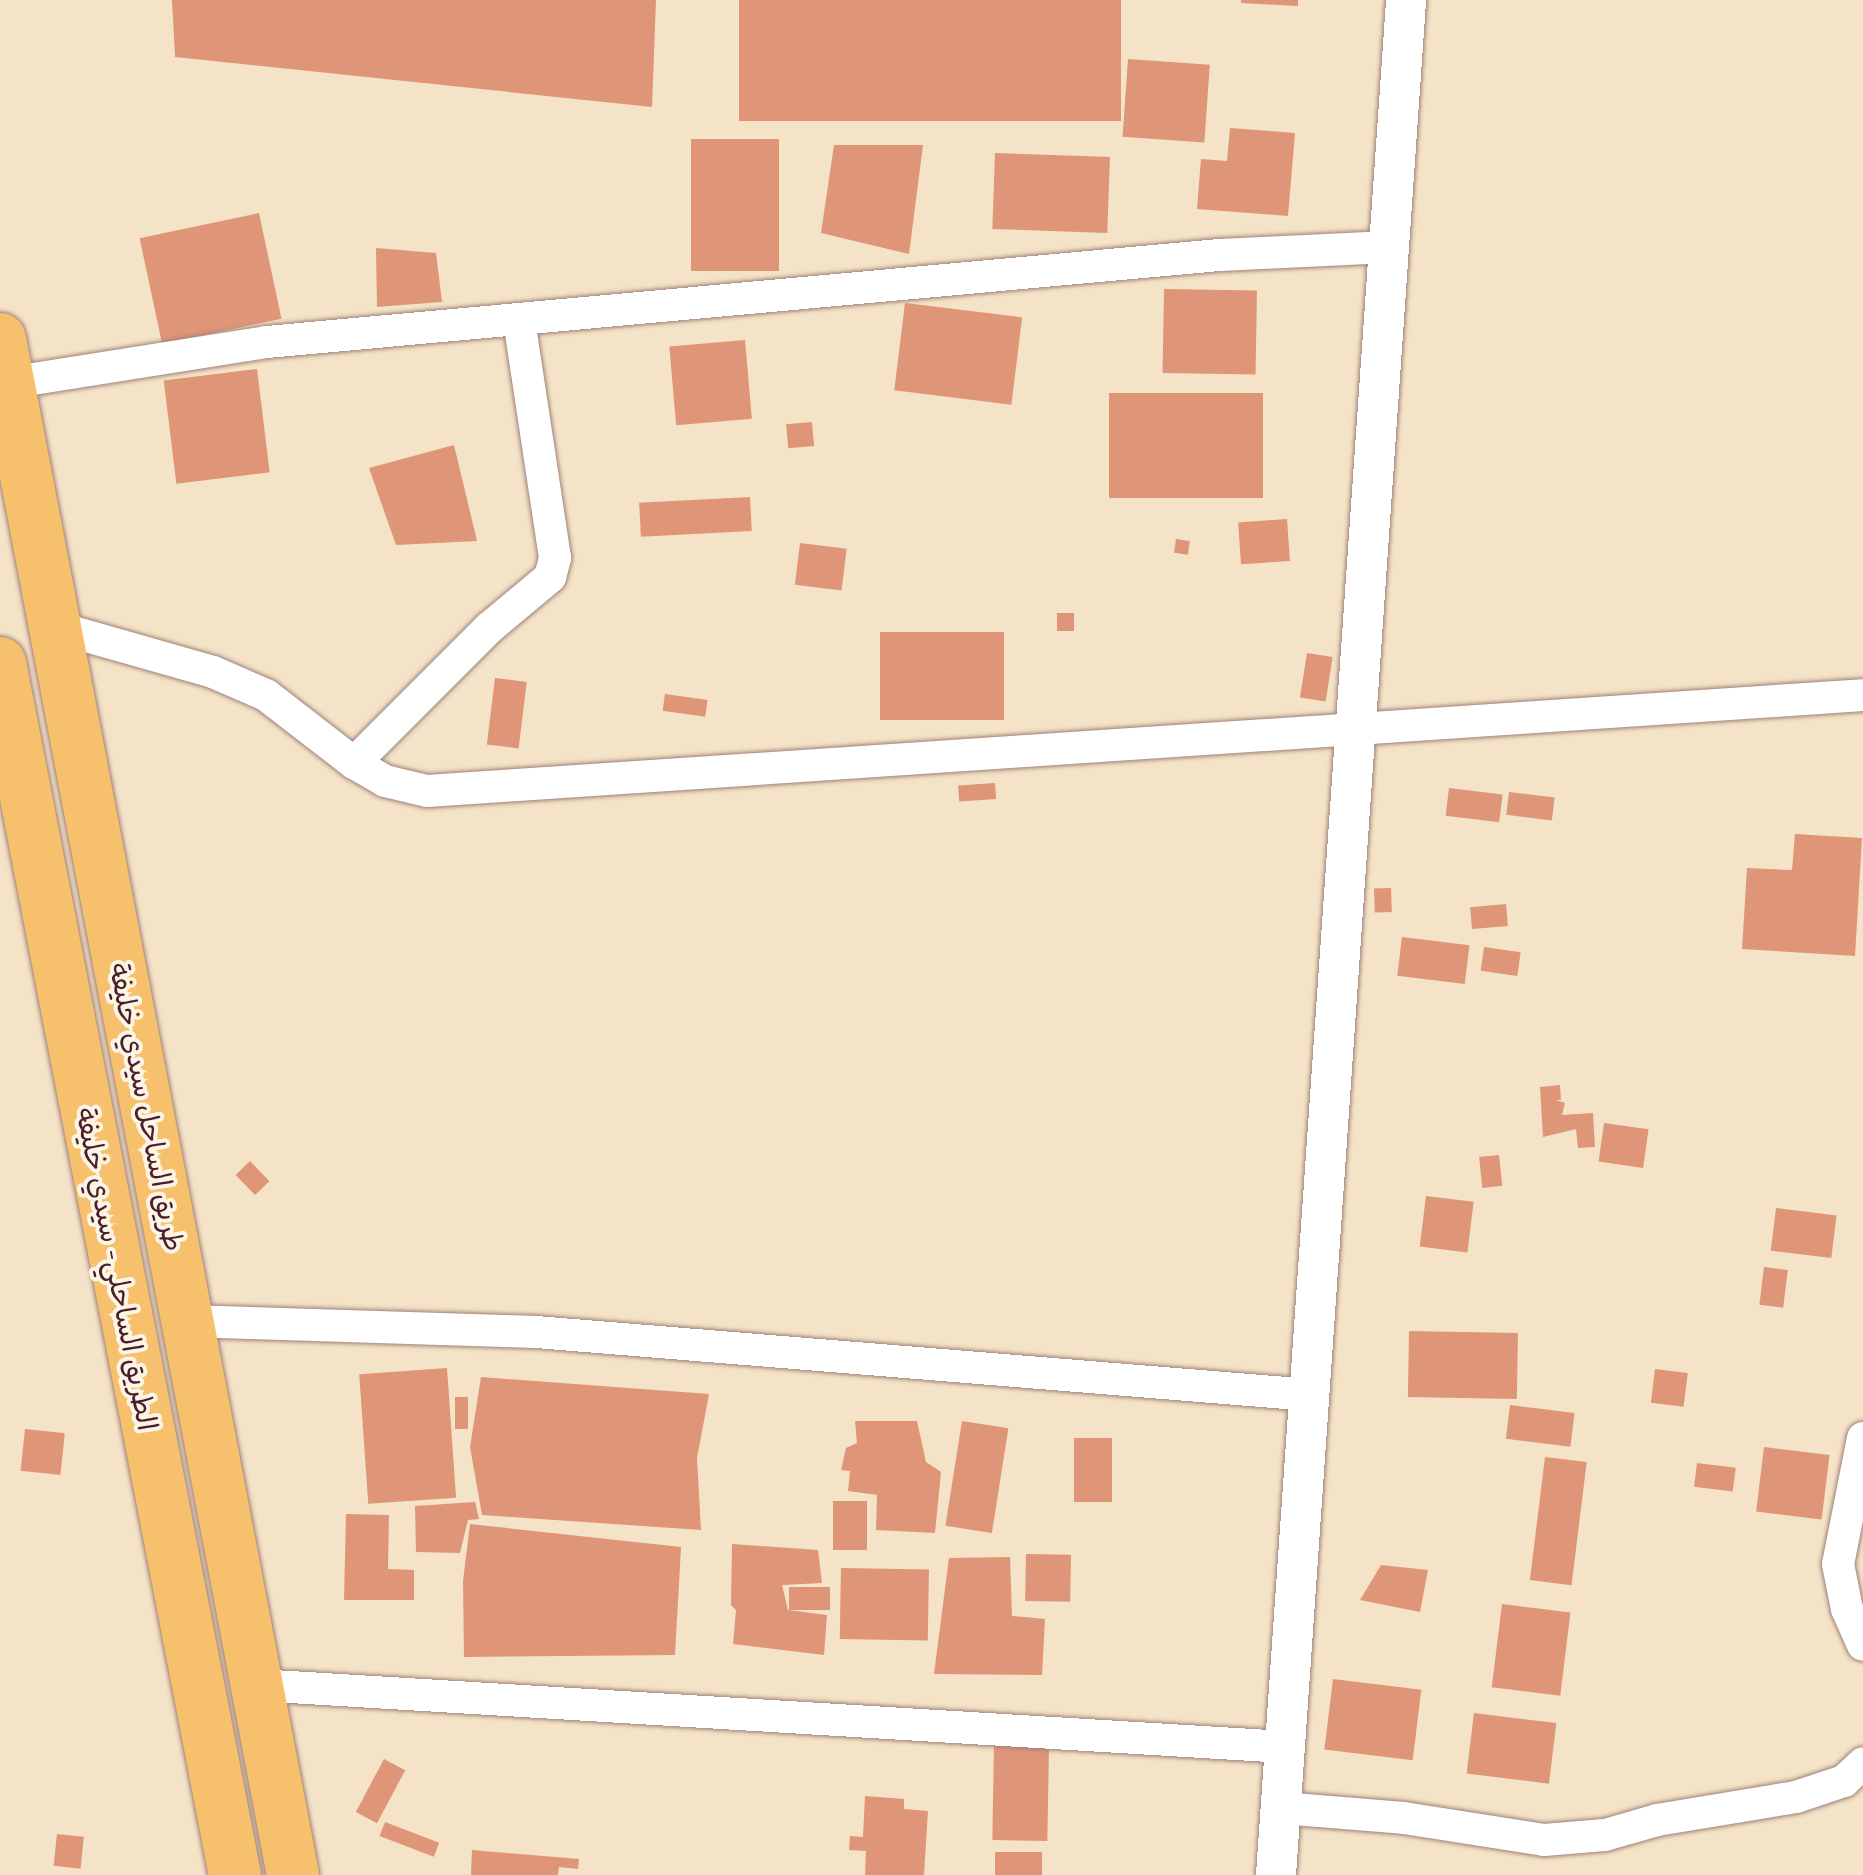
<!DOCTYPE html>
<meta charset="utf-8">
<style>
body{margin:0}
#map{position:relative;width:1863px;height:1875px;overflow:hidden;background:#f4e3c7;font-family:Delius,"Playpen Sans Arabic",sans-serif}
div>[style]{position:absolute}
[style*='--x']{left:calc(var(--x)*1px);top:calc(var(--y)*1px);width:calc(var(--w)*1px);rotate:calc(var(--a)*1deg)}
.building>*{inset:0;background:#df9578;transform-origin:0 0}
.roads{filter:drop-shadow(0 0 2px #9f8179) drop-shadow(0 0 2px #9f8179)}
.minor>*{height:32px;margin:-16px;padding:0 16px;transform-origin:16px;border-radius:16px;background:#fff}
.tertiary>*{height:40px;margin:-20px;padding:0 20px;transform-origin:20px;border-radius:20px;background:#fff}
.trunk>*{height:52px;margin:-26px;padding:0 26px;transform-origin:26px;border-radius:26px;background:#f7c06c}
span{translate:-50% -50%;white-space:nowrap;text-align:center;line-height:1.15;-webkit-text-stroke:8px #fcf5e5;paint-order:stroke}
.street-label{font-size:28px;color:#4a1f2b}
</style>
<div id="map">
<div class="building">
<div style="clip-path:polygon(172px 0,656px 0,652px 107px,175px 57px)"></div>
<div style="left:739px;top:0;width:382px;height:121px"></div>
<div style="clip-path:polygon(1241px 0,1298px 0,1298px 6px,1241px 3px)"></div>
<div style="left:1128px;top:59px;width:82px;height:78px;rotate:4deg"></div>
<div style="clip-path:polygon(1230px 128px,1295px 133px,1288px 216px,1197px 209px,1201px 159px,1227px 161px)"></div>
<div style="left:779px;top:139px;width:132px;height:88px;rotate:90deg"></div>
<div style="clip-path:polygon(834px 145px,923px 145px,909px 254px,821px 233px)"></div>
<div style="left:995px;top:153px;width:115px;height:76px;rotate:2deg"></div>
<div style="left:259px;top:213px;width:108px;height:122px;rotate:78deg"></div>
<div style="clip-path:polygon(376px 248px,436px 253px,442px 302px,377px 307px)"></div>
<div style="left:1164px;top:289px;width:93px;height:84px;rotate:1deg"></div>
<div style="left:905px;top:303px;width:118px;height:88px;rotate:7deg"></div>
<div style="left:745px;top:340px;width:79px;height:76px;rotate:85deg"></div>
<div style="left:257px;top:369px;width:104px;height:94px;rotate:83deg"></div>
<div style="left:1109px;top:393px;width:154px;height:105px"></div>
<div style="left:812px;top:422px;width:24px;height:26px;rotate:85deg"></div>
<div style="clip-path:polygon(454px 445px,477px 541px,396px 545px,369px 468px)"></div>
<div style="left:750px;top:497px;width:34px;height:111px;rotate:87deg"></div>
<div style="left:1287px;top:519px;width:42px;height:49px;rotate:86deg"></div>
<div style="left:1176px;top:539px;width:14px;height:14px;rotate:8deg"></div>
<div style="left:800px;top:543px;width:47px;height:42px;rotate:7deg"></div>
<div style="left:1074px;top:613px;width:18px;height:17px;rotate:90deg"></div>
<div style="left:880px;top:632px;width:124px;height:88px"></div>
<div style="left:1307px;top:653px;width:26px;height:45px;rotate:9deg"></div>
<div style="left:495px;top:678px;width:32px;height:67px;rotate:7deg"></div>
<div style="left:665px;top:694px;width:43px;height:17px;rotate:8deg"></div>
<div style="left:995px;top:783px;width:16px;height:37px;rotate:86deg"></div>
<div style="left:1449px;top:788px;width:54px;height:28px;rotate:7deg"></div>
<div style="left:1509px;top:792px;width:46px;height:23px;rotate:7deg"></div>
<div style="clip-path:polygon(1795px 834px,1862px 838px,1855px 956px,1742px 949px,1747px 868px,1792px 870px)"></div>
<div style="left:1391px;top:888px;width:24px;height:17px;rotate:88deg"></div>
<div style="left:1506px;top:904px;width:22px;height:36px;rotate:85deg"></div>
<div style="left:1402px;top:937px;width:68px;height:39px;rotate:7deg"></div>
<div style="left:1484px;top:947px;width:37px;height:24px;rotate:8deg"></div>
<div style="clip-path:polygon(1560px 1085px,1561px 1100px,1556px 1100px,1565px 1103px,1562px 1115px,1593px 1113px,1595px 1147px,1578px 1148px,1576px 1129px,1543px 1137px,1540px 1087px)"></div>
<div style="left:1604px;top:1123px;width:45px;height:39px;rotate:8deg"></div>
<div style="left:1499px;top:1155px;width:31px;height:20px;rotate:84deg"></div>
<div style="left:250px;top:1161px;width:28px;height:20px;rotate:46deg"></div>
<div style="left:1426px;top:1196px;width:48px;height:51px;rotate:7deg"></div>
<div style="left:1776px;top:1208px;width:61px;height:43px;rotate:7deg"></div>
<div style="left:1764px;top:1267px;width:24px;height:38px;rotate:7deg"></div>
<div style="left:1409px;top:1331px;width:109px;height:66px;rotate:1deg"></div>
<div style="left:447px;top:1368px;width:130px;height:88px;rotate:86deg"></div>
<div style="left:1655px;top:1369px;width:33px;height:34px;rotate:7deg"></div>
<div style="clip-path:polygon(481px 1377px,709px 1394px,697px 1458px,701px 1530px,482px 1515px,470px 1447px)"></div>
<div style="left:455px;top:1397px;width:13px;height:32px"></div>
<div style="left:1510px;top:1405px;width:65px;height:34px;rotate:7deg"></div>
<div style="clip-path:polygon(855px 1421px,917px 1421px,926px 1462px,941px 1472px,935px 1533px,876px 1530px,877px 1495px,848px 1491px,850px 1471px,841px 1470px,846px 1448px,857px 1443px)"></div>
<div style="left:962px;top:1421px;width:47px;height:106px;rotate:9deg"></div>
<div style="left:25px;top:1429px;width:40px;height:42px;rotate:6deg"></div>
<div style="left:1074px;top:1438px;width:38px;height:64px"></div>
<div style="left:1764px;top:1447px;width:66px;height:65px;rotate:7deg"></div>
<div style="left:1545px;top:1457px;width:42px;height:124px;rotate:7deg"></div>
<div style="left:1697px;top:1463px;width:39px;height:24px;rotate:7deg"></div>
<div style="left:833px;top:1501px;width:34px;height:49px"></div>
<div style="clip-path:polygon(475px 1502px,479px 1519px,468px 1520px,460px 1553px,416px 1552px,415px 1506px)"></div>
<div style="clip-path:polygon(346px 1514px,389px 1515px,388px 1569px,414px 1570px,414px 1600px,344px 1600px)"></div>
<div style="clip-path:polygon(470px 1524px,681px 1547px,675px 1655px,464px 1657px,463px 1581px)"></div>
<div style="clip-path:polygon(732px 1544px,818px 1550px,822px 1583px,782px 1585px,788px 1610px,827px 1615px,824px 1655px,733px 1644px,736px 1610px,731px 1605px)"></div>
<div style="left:1026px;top:1554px;width:45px;height:47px;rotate:1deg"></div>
<div style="clip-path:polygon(1010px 1557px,1012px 1616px,1045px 1619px,1042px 1675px,934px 1674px,949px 1558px)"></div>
<div style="clip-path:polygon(1381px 1565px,1428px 1570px,1420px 1612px,1360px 1600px)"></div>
<div style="left:841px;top:1568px;width:88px;height:71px;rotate:1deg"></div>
<div style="left:789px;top:1587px;width:41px;height:23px"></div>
<div style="left:1502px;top:1604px;width:69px;height:84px;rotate:7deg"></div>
<div style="left:1333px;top:1679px;width:89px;height:71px;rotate:7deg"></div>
<div style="left:1474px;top:1713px;width:83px;height:61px;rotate:7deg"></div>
<div style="left:994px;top:1745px;width:55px;height:95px;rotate:1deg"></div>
<div style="left:384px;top:1759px;width:24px;height:60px;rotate:28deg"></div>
<div style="clip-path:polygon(865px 1796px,904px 1799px,904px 1809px,928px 1811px,924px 1875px,865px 1875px,866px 1851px,849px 1850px,850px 1836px,863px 1837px)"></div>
<div style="left:385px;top:1822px;width:58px;height:15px;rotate:21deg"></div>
<div style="left:57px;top:1834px;width:27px;height:32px;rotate:6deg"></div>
<div style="clip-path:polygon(472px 1850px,579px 1859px,578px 1869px,559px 1867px,558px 1875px,471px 1875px)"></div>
<div style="left:995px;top:1852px;width:47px;height:23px"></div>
</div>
<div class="roads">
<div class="minor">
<div style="--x:8;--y:383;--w:262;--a:-9"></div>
<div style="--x:267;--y:342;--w:957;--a:-5.22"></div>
<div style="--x:1220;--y:255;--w:169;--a:-2.7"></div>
<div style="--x:55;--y:627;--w:164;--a:15.9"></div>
<div style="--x:213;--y:672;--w:58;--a:23.5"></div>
<div style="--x:266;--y:695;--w:111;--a:37.7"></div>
<div style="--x:354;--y:763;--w:36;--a:30"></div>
<div style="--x:385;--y:781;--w:43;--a:13.4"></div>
<div style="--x:427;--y:791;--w:1439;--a:-3.82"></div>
<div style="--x:354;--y:763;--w:191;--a:-45"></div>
<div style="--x:489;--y:628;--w:80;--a:-39.9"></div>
<div style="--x:550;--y:577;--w:20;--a:-75"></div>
<div style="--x:555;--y:558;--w:242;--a:-98.6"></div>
<div style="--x:187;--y:1321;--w:349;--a:1.8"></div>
<div style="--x:536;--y:1332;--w:777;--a:4.65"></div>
<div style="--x:1863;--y:1438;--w:128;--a:101.2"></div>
<div style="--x:1838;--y:1564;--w:46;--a:78.7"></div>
<div style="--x:1847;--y:1609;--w:39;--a:66"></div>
<div style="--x:257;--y:1685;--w:1030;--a:3.45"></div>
<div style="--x:1281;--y:1808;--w:123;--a:4.6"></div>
<div style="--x:1404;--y:1818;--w:142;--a:8.9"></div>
<div style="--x:1544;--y:1840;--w:61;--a:-4.7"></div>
<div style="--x:1605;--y:1835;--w:54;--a:-16.1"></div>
<div style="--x:1657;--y:1820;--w:141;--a:-9.4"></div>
<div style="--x:1796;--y:1797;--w:51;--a:-18.4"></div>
<div style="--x:1844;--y:1781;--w:26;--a:-43"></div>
</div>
<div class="tertiary">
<div style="--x:1276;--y:1875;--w:1880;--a:-86.03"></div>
</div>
<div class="trunk">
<div style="--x:0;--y:339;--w:1564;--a:79.2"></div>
<div style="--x:0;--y:663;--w:1235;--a:79.03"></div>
</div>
</div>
<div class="street-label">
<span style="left:147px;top:1107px;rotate:79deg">طريق الساحل سيدي خليفة</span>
<span style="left:117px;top:1269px;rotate:79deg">الطريق الساحلي- سيدي خليفة</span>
</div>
</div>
